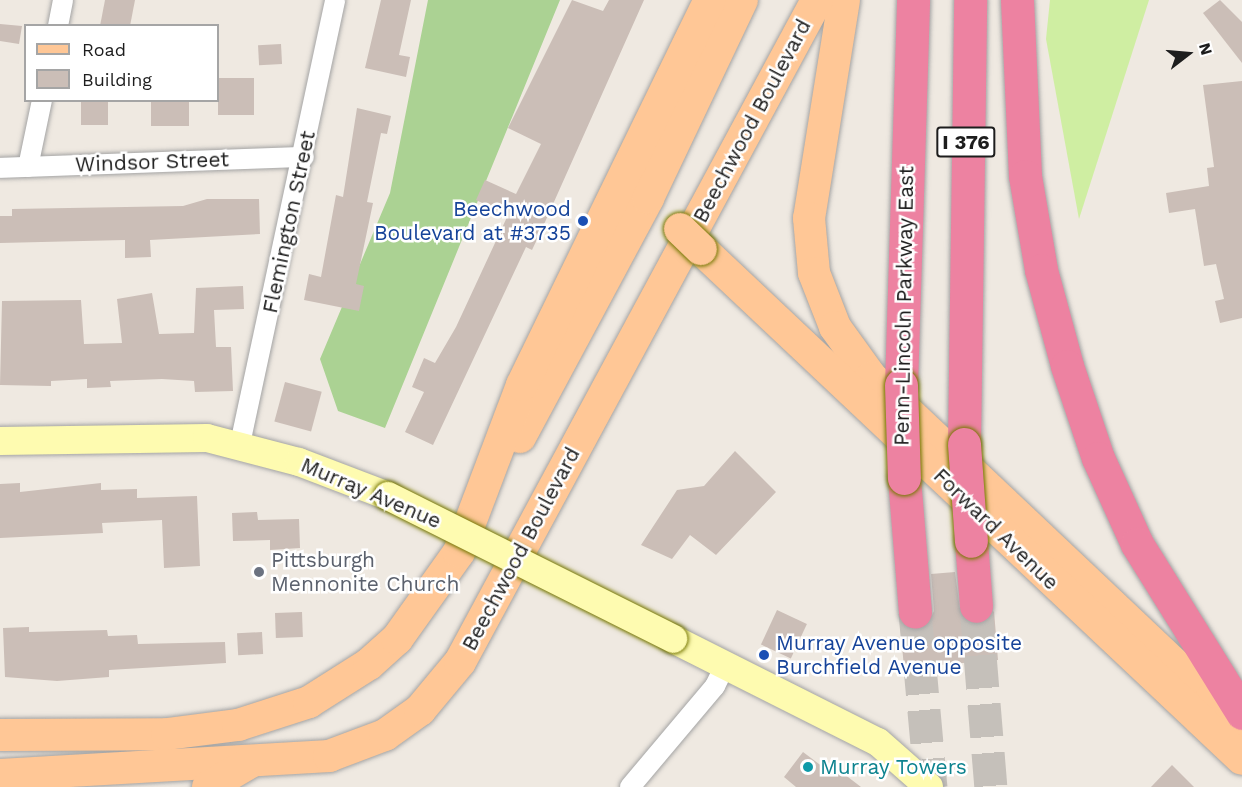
<!DOCTYPE html>
<style>
body{margin:0}
#map{position:relative;width:1242px;height:787px;overflow:hidden;background:#efe9e1;font-family:"Work Sans",sans-serif}
div>[style]{position:absolute}
[style*='--x']{left:calc(var(--x)*1px);top:calc(var(--y)*1px);width:calc(var(--w)*1px);rotate:calc(var(--a)*1deg)}
.grass>*{inset:0;background:#cfeea2}
.forest>*{inset:0;background:#abd293}
.building>*{inset:0;background:#cbbeb7;transform-origin:0 0}
.highway-tunnel>*{height:33px;margin-top:-16.5px;transform-origin:0;background:repeating-linear-gradient(90deg,#c5c0ba 0 33px,transparent 0 49px)}
.roads{filter:drop-shadow(0 0 2px #a4a4a4) drop-shadow(0 0 2px #a4a4a4)}
.street>*{height:20px;margin:-10px;padding:0 10px;transform-origin:10px;border-radius:10px;background:#fff}
.secondary>*{height:28px;margin:-14px;padding:0 14px;transform-origin:14px;border-radius:14px;background:#fefbb0}
.primary>*{height:32px;margin:-16px;padding:0 16px;transform-origin:16px;border-radius:16px;background:#ffc796}
.highway>*{height:33px;margin:-16.5px;padding:0 16.5px;transform-origin:16.5px;border-radius:16.5px;background:#ed82a1}
.bridges{filter:drop-shadow(0 0 2px #767700) drop-shadow(0 0 2px #767700)}
.secondary-bridge>*{height:28px;margin:-14px;padding:0 14px;transform-origin:14px;border-radius:14px;background:#fefbb0}
.primary-bridge>*{height:32px;margin:-16px;padding:0 16px;transform-origin:16px;border-radius:16px;background:#ffc796}
.highway-bridge>*{height:33px;margin:-16.5px;padding:0 16.5px;transform-origin:16.5px;border-radius:16.5px;background:#ed82a1}
.dots>*{width:16px;height:16px;translate:-50% -50%;box-sizing:border-box;border:3px solid #fff;border-radius:50%}
span{translate:-50% -50%;white-space:nowrap;text-align:center;line-height:1.15;-webkit-text-stroke:5px #fff;paint-order:stroke}
.shield-label span{padding:2px 4px;background:#fff;border:2px solid;border-radius:4px;-webkit-text-stroke-width:0}
.shield-label{font-size:20px;color:#1d1d1d;font-weight:700}
.street-label{font-size:21px;color:#1d1d1d}
.transit-label{font-size:21px;color:#164399}
.right{translate:-100% -50%;text-align:right}
.left{translate:0 -50%;text-align:left}
.worship-label{font-size:21px;color:#5b616d}
.culture-label{font-size:21px;color:#0d838f}
.legend{position:absolute;left:24px;top:24px;width:195px;height:78px;box-sizing:border-box;background:#fff;border:2px solid #a5a5a5;margin:0;padding:8px 10px;list-style:none;font-size:18px;color:#1d1d1d}
.legend li{display:flex;align-items:center;gap:12px;height:30px}
.legend b{width:30px;border:2px solid #a5a5a5}
.north{position:absolute;left:1158px;top:24px;width:60px;height:60px;-webkit-text-stroke:4px #fff;paint-order:stroke;rotate:74deg;font-size:16px;font-weight:700;line-height:24px;text-align:center;color:#1d1d1d}
.north::after{content:'';display:block;margin:auto;width:21px;height:27px;background:#1d1d1d;clip-path:polygon(50% 0,100% 100%,50% 72%,0 100%)}
</style>
<div id="map">
<div class="grass">
<div style="clip-path:polygon(1050px 0,1149px 0,1079px 219px,1046px 39px)"></div>
</div>
<div class="forest">
<div style="clip-path:polygon(428px 0,560px 0,385px 428px,338px 411px,320px 359px,390px 193px)"></div>
</div>
<div class="building">
<div style="clip-path:polygon(105px 0,135px 0,130px 26px,100px 26px)"></div>
<div style="clip-path:polygon(381px 0,411px 0,399px 55px,410px 57px,406px 77px,365px 68px)"></div>
<div style="clip-path:polygon(572px 0,603px 11px,609px 0,644px 0,541px 231px,532px 250px,526px 247px,433px 445px,405px 432px,424px 392px,412px 387px,424px 358px,435px 363px,456px 327px,508px 215px,476px 200px,485px 180px,516px 194px,541px 144px,508px 128px)"></div>
<div style="clip-path:polygon(1220px 0,1242px 22px,1242px 63px,1203px 13px)"></div>
<div style="clip-path:polygon(0 24px,22px 26px,19px 44px,0 41px)"></div>
<div style="left:281px;top:44px;width:20px;height:23px;rotate:87deg"></div>
<div style="left:218px;top:78px;width:36px;height:37px"></div>
<div style="clip-path:polygon(1242px 81px,1242px 318px,1220px 323px,1215px 301px,1224px 299px,1216px 264px,1204px 266px,1195px 209px,1169px 213px,1166px 193px,1209px 186px,1207px 168px,1214px 167px,1203px 85px)"></div>
<div style="left:81px;top:100px;width:27px;height:25px"></div>
<div style="left:151px;top:100px;width:38px;height:26px"></div>
<div style="clip-path:polygon(357px 108px,391px 116px,387px 134px,381px 133px,367px 202px,373px 203px,356px 284px,364px 286px,359px 311px,304px 300px,309px 274px,321px 277px,336px 195px,343px 197px)"></div>
<div style="clip-path:polygon(207px 199px,259px 199px,260px 234px,150px 240px,151px 257px,125px 258px,125px 240px,0 243px,0 216px,12px 216px,12px 209px,183px 206px)"></div>
<div style="clip-path:polygon(243px 286px,244px 309px,214px 310px,216px 347px,231px 347px,233px 391px,195px 392px,194px 381px,162px 379px,110px 381px,111px 387px,87px 388px,87px 379px,51px 381px,51px 386px,0 385px,2px 301px,81px 300px,84px 344px,122px 343px,117px 299px,152px 293px,159px 334px,194px 333px,196px 288px)"></div>
<div style="left:285px;top:382px;width:38px;height:41px;rotate:15deg"></div>
<div style="clip-path:polygon(735px 451px,776px 492px,716px 555px,690px 535px,672px 559px,641px 545px,677px 490px,704px 486px)"></div>
<div style="clip-path:polygon(20px 483px,20px 492px,101px 483px,101px 490px,137px 489px,137px 498px,197px 496px,200px 566px,164px 568px,162px 520px,102px 523px,103px 533px,0 538px,0 484px)"></div>
<div style="clip-path:polygon(257px 512px,258px 520px,299px 519px,300px 548px,270px 550px,270px 540px,233px 541px,232px 513px)"></div>
<div style="clip-path:polygon(955px 572px,961px 617px,978px 625px,994px 611px,998px 660px,904px 668px,900px 623px,916px 631px,926px 627px,934px 611px,931px 574px)"></div>
<div style="left:777px;top:610px;width:33px;height:38px;rotate:25deg"></div>
<div style="left:302px;top:612px;width:25px;height:27px;rotate:88deg"></div>
<div style="clip-path:polygon(29px 627px,29px 632px,107px 630px,108px 636px,137px 635px,138px 644px,225px 642px,226px 663px,109px 670px,109px 677px,57px 681px,5px 677px,3px 628px)"></div>
<div style="left:262px;top:632px;width:22px;height:25px;rotate:87deg"></div>
<div style="clip-path:polygon(803px 752px,827px 770px,831px 764px,861px 787px,796px 787px,784px 777px)"></div>
<div style="clip-path:polygon(1172px 765px,1194px 787px,1151px 787px)"></div>
</div>
<div class="highway-tunnel">
<div style="--x:976;--y:606;--w:182;--a:85.3"></div>
<div style="--x:915;--y:612;--w:176;--a:84.8"></div>
</div>
<div class="roads">
<div class="street">
<div style="--x:58;--y:26;--w:26;--a:-79"></div>
<div style="--x:28;--y:167;--w:68;--a:-78.2"></div>
<div style="--x:0;--y:168;--w:304;--a:-2.1"></div>
<div style="--x:240;--y:444;--w:454;--a:-77.9"></div>
<div style="--x:630;--y:787;--w:132;--a:-49.9"></div>
<div style="--x:715;--y:686;--w:25;--a:-64"></div>
</div>
<div class="secondary">
<div style="--x:0;--y:441;--w:207;--a:-0.8"></div>
<div style="--x:207;--y:438;--w:95;--a:14.6"></div>
<div style="--x:299;--y:462;--w:95;--a:20.9"></div>
<div style="--x:673;--y:639;--w:229;--a:26.7"></div>
<div style="--x:878;--y:742;--w:68;--a:41.4"></div>
</div>
<div class="primary">
<div style="--x:844;--y:0;--w:221;--a:99.1"></div>
<div style="--x:809;--y:218;--w:55;--a:84.8"></div>
<div style="--x:814;--y:273;--w:58;--a:68.7"></div>
<div style="--x:835;--y:327;--w:62;--a:54.2"></div>
<div style="--x:871;--y:377;--w:468;--a:43.4"></div>
<div style="--x:1211;--y:699;--w:48;--a:49.3"></div>
<div style="--x:701;--y:249;--w:743;--a:43.31"></div>
<div style="--x:520;--y:437;--w:271;--a:-61.8"></div>
<div style="--x:648;--y:198;--w:219;--a:-64.6"></div>
<div style="--x:0;--y:735;--w:167;--a:-0.3"></div>
<div style="--x:167;--y:734;--w:72;--a:-7.2"></div>
<div style="--x:238;--y:725;--w:75;--a:-17.9"></div>
<div style="--x:309;--y:702;--w:71;--a:-32.3"></div>
<div style="--x:369;--y:664;--w:38;--a:-42"></div>
<div style="--x:397;--y:639;--w:107;--a:-54.5"></div>
<div style="--x:459;--y:552;--w:178;--a:-69.3"></div>
<div style="--x:522;--y:385;--w:428;--a:-64"></div>
<div style="--x:0;--y:775;--w:330;--a:-3.3"></div>
<div style="--x:329;--y:756;--w:60;--a:-20.6"></div>
<div style="--x:385;--y:735;--w:43;--a:-35.5"></div>
<div style="--x:420;--y:710;--w:62;--a:-50.2"></div>
<div style="--x:460;--y:662;--w:752;--a:-61.66"></div>
<div style="--x:208;--y:787;--w:48;--a:-30.3"></div>
</div>
<div class="highway">
<div style="--x:1017;--y:0;--w:176;--a:87.4"></div>
<div style="--x:1025;--y:176;--w:95;--a:80.3"></div>
<div style="--x:1041;--y:270;--w:99;--a:74.8"></div>
<div style="--x:1067;--y:366;--w:97;--a:71.4"></div>
<div style="--x:1098;--y:458;--w:94;--a:65.6"></div>
<div style="--x:1137;--y:544;--w:199;--a:58.1"></div>
<div style="--x:901;--y:385;--w:385;--a:-88.2"></div>
<div style="--x:964;--y:444;--w:444;--a:-89.2"></div>
<div style="--x:904;--y:478;--w:134;--a:85.3"></div>
<div style="--x:971;--y:541;--w:65;--a:85.6"></div>
</div>
</div>
<div class="bridges">
<div class="secondary-bridge">
<div style="--x:388;--y:496;--w:319;--a:26.6"></div>
</div>
<div class="primary-bridge">
<div style="--x:680;--y:229;--w:29;--a:44"></div>
</div>
<div class="highway-bridge">
<div style="--x:901;--y:385;--w:93;--a:88.2"></div>
<div style="--x:964;--y:444;--w:97;--a:85.9"></div>
</div>
</div>
<div class="dots">
<div style="left:583px;top:221px;background:#1a4fb4"></div>
<div style="left:259px;top:572px;background:#6b7280"></div>
<div style="left:764px;top:655px;background:#1a4fb4"></div>
<div style="left:808px;top:767px;background:#0f9aa8"></div>
</div>
<div class="shield-label">
<span style="left:966px;top:142px">I 376</span>
</div>
<div class="street-label">
<span style="left:752px;top:121px;rotate:-62deg">Beechwood Boulevard</span>
<span style="left:152px;top:162px;rotate:-2deg">Windsor Street</span>
<span style="left:289px;top:222px;rotate:-78deg">Flemington Street</span>
<span style="left:904px;top:306px;rotate:-89deg">Penn-Lincoln Parkway East</span>
<span style="left:371px;top:493px;rotate:23deg">Murray Avenue</span>
<span style="left:996px;top:529px;rotate:44deg">Forward Avenue</span>
<span style="left:521px;top:549px;rotate:-62deg">Beechwood Boulevard</span>
</div>
<div class="transit-label">
<span class="right" style="left:571px;top:221px">Beechwood<br>Boulevard at #3735</span>
<span class="left" style="left:776px;top:655px">Murray Avenue opposite<br>Burchfield Avenue</span>
</div>
<div class="worship-label">
<span class="left" style="left:271px;top:572px">Pittsburgh<br>Mennonite Church</span>
</div>
<div class="culture-label">
<span class="left" style="left:820px;top:767px">Murray Towers</span>
</div>
<ul class="legend">
<li><b style="height:8px;background:#ffc796"></b>Road</li>
<li><b style="height:16px;background:#cbbeb7"></b>Building</li>
</ul>
<div class="north">N</div>
</div>
